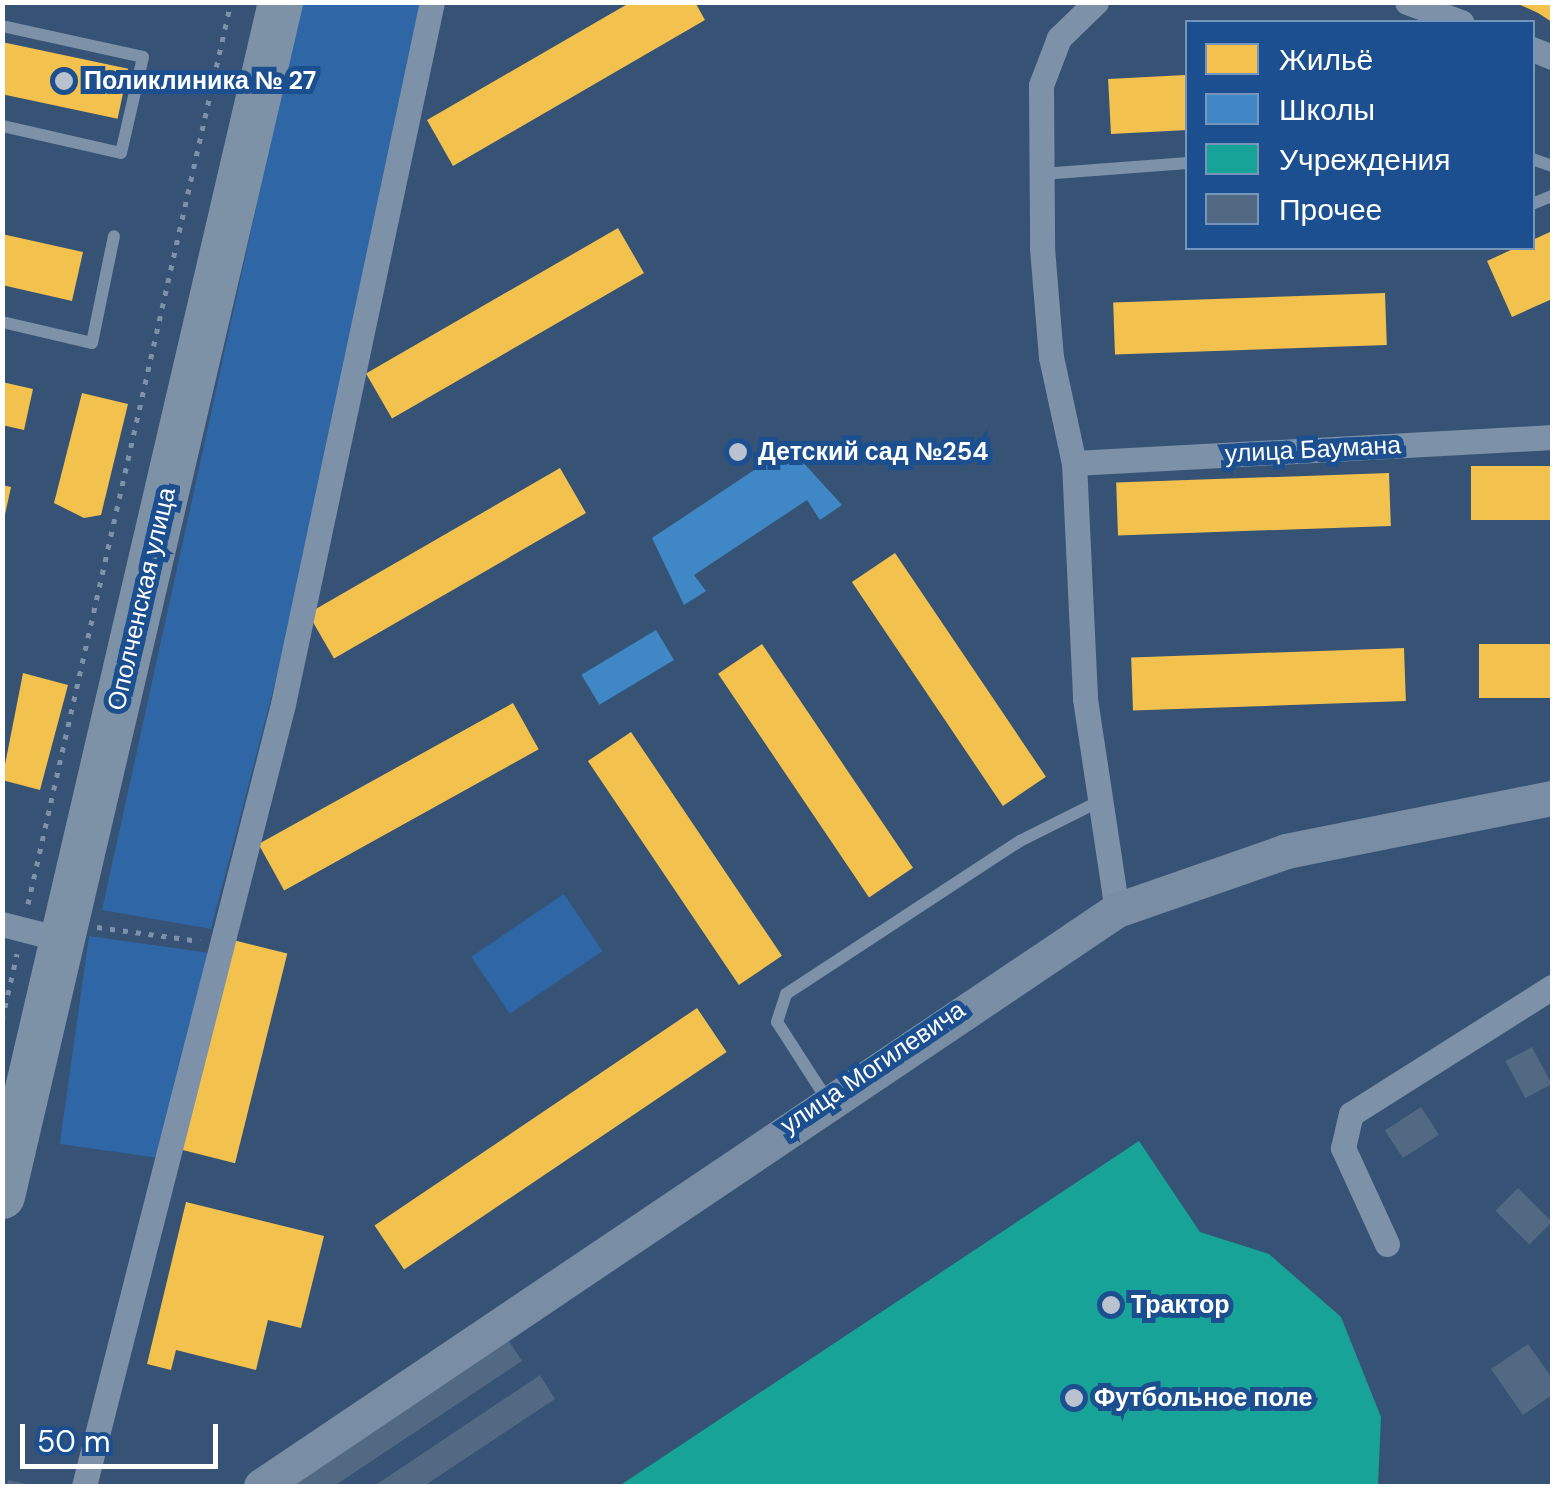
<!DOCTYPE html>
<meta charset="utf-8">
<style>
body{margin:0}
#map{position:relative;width:1555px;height:1489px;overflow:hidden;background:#365274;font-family:"DM Sans",sans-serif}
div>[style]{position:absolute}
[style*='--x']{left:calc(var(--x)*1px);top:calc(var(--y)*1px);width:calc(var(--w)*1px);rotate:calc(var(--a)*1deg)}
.green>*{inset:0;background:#2f66a5;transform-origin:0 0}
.homes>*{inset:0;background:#f2c14e;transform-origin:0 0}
.schools>*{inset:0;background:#3f88c5;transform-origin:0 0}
.public>*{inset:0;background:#17a398}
.building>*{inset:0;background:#526984;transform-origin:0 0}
.path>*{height:5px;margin-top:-2.5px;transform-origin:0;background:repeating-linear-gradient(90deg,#7d92a8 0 5px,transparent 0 13px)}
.lane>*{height:12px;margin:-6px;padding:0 6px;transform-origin:6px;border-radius:6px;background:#7d92a8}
.street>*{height:25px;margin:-12.5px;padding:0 12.5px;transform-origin:12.5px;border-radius:12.5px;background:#7d92a8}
.secondary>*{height:35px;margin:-17.5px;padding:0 17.5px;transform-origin:17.5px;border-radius:17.5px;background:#798da4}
.highway>*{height:45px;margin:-22.5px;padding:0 22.5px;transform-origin:22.5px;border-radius:22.5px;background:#7e92a7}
.dots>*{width:28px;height:28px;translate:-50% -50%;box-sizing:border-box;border:5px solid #1b4f8f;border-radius:50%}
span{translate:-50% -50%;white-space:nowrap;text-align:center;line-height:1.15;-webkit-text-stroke:10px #1b4f8f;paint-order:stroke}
.poi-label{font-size:25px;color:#fff;font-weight:700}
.left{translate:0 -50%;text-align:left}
.street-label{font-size:25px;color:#fff}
.frame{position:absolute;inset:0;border:5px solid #fff;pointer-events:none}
.legend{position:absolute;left:1185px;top:20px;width:350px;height:230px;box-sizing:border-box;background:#1b4f8f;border:2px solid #7695bc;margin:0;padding:12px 18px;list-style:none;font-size:30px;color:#fff}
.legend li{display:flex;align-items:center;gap:20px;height:50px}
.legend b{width:50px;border:2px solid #7695bc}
.scale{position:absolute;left:20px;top:1424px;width:198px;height:45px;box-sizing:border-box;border:5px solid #fff;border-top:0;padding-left:12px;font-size:30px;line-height:35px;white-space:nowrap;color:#fff;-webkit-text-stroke:8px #1b4f8f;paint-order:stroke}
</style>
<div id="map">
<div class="green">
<div style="clip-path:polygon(301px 3px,422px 3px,303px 575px,211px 929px,102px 910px)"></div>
<div style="left:564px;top:894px;width:69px;height:112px;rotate:56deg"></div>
<div style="left:89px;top:936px;width:120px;height:210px;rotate:8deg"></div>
</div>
<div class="homes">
<div style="clip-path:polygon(631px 2px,695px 2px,705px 20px,453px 166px,427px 120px)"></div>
<div style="clip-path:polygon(1514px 2px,1552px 2px,1552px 22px,1538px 13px)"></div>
<div style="left:2px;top:42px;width:129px;height:51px;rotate:12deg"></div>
<div style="left:1185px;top:75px;width:55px;height:77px;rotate:87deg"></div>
<div style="left:618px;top:228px;width:52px;height:291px;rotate:60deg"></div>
<div style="clip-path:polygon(1552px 231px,1552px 299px,1512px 317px,1487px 261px)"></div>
<div style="clip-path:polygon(2px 234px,83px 252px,72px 301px,2px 285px)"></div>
<div style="left:1385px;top:293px;width:52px;height:272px;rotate:88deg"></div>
<div style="clip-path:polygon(2px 382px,33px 389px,24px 430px,2px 425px)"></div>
<div style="clip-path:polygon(82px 393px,128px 404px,101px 515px,84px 518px,54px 503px)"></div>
<div style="left:1552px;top:466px;width:54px;height:81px;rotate:90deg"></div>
<div style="left:560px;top:468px;width:52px;height:291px;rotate:60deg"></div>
<div style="left:1389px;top:473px;width:53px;height:273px;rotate:88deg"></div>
<div style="clip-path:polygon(2px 485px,11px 487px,4px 519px,2px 519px)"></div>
<div style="left:895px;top:553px;width:270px;height:52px;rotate:56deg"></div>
<div style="left:762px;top:644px;width:270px;height:53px;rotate:56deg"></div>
<div style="left:1552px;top:644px;width:54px;height:73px;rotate:90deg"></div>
<div style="left:1404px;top:648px;width:53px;height:273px;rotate:88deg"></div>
<div style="clip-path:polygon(23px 673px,68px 685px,40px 790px,2px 780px)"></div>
<div style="left:513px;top:703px;width:53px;height:291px;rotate:61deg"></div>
<div style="left:631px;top:732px;width:270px;height:52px;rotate:56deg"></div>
<div style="left:233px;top:940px;width:56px;height:216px;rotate:14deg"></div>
<div style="left:697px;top:1008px;width:53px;height:389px;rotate:56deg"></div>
<div style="clip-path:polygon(186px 1202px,324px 1236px,301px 1328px,268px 1320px,256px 1370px,176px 1350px,171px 1370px,147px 1364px)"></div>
</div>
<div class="schools">
<div style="clip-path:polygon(789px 447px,842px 505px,820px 520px,807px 500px,694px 575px,706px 591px,684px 605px,652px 538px)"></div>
<div style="left:656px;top:630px;width:35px;height:87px;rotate:59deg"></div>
</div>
<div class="public">
<div style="clip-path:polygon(1139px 1141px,1200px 1232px,1269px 1254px,1341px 1317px,1381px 1417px,1378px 1486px,619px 1486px)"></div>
</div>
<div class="building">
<div style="left:1532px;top:1047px;width:42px;height:30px;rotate:62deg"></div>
<div style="left:1421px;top:1107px;width:33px;height:43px;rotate:57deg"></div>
<div style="left:1518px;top:1188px;width:48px;height:32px;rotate:45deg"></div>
<div style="clip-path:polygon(505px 1335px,522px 1361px,334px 1486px,277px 1486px)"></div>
<div style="clip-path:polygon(1528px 1344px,1552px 1378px,1552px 1395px,1523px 1415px,1491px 1369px)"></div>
<div style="clip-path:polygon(540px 1375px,555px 1399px,424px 1486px,374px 1486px)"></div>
<div style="clip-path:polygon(8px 1480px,31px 1485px,31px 1486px,7px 1486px)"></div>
</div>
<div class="path">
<div style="--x:28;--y:904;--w:925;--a:-77.32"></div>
<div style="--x:97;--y:927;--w:104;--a:7.7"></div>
<div style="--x:2;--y:1020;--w:68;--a:-77.2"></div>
</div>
<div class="lane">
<div style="--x:2;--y:26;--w:144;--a:12.4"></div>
<div style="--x:143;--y:57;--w:98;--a:102.9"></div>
<div style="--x:121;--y:153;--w:122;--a:-167.2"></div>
<div style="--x:1532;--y:159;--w:21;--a:19"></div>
<div style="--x:1042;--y:174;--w:146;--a:-4.3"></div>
<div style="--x:1532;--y:204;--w:22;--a:-22"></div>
<div style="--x:2;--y:322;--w:92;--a:13.1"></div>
<div style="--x:92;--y:343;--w:109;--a:-78.4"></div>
<div style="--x:826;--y:1098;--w:90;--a:-122.8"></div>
<div style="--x:777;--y:1022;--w:29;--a:-72"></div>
<div style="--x:786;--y:994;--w:280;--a:-33.2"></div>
<div style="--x:1020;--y:841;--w:89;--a:-26.6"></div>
</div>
<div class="street">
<div style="--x:1096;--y:2;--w:52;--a:135.8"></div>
<div style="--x:1059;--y:38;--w:50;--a:111"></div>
<div style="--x:1041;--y:85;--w:163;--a:89.6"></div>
<div style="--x:1042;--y:248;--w:109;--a:85.3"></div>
<div style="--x:1051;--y:357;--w:108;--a:77.8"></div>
<div style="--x:1074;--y:463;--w:236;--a:87.3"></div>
<div style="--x:1085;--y:699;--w:213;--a:81.4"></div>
<div style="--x:1407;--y:2;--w:58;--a:20.3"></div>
<div style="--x:1532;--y:49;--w:22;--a:22"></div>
<div style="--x:1074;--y:463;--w:479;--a:-3.1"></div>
<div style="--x:2;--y:924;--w:61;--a:14.3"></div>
<div style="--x:1387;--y:1244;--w:106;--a:-114.6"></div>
<div style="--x:1343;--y:1148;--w:35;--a:-77"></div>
<div style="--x:1351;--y:1114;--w:238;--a:-32.3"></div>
<div style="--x:84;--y:1486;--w:807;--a:-75.72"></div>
<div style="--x:283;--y:704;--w:718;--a:-78.02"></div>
</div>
<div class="secondary">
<div style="--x:261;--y:1486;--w:1032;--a:-33.94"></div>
<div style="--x:1117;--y:910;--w:179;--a:-19.2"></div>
<div style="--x:1286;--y:851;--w:271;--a:-11.3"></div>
</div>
<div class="highway">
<div style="--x:2;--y:1196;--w:1226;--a:-76.89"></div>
</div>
<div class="dots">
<div style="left:64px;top:81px;background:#b9c2ce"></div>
<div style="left:738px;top:452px;background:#b9c2ce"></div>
<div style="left:1111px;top:1305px;background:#b9c2ce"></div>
<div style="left:1074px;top:1398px;background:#b9c2ce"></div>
</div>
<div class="poi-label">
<span class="left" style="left:84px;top:81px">Поликлиника № 27</span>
<span class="left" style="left:758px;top:452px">Детский сад №254</span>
<span class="left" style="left:1131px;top:1305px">Трактор</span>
<span class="left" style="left:1094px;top:1398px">Футбольное поле</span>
</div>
<div class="street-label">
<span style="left:1313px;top:450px;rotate:-3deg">улица Баумана</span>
<span style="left:142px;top:599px;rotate:-77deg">Ополченская улица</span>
<span style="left:873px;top:1068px;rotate:-34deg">улица Могилевича</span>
</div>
<div class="frame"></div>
<ul class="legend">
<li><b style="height:28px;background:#f2c14e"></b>Жильё</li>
<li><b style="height:28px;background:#3f88c5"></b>Школы</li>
<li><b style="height:28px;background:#17a398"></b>Учреждения</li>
<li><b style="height:28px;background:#526984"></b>Прочее</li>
</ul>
<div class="scale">50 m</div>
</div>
